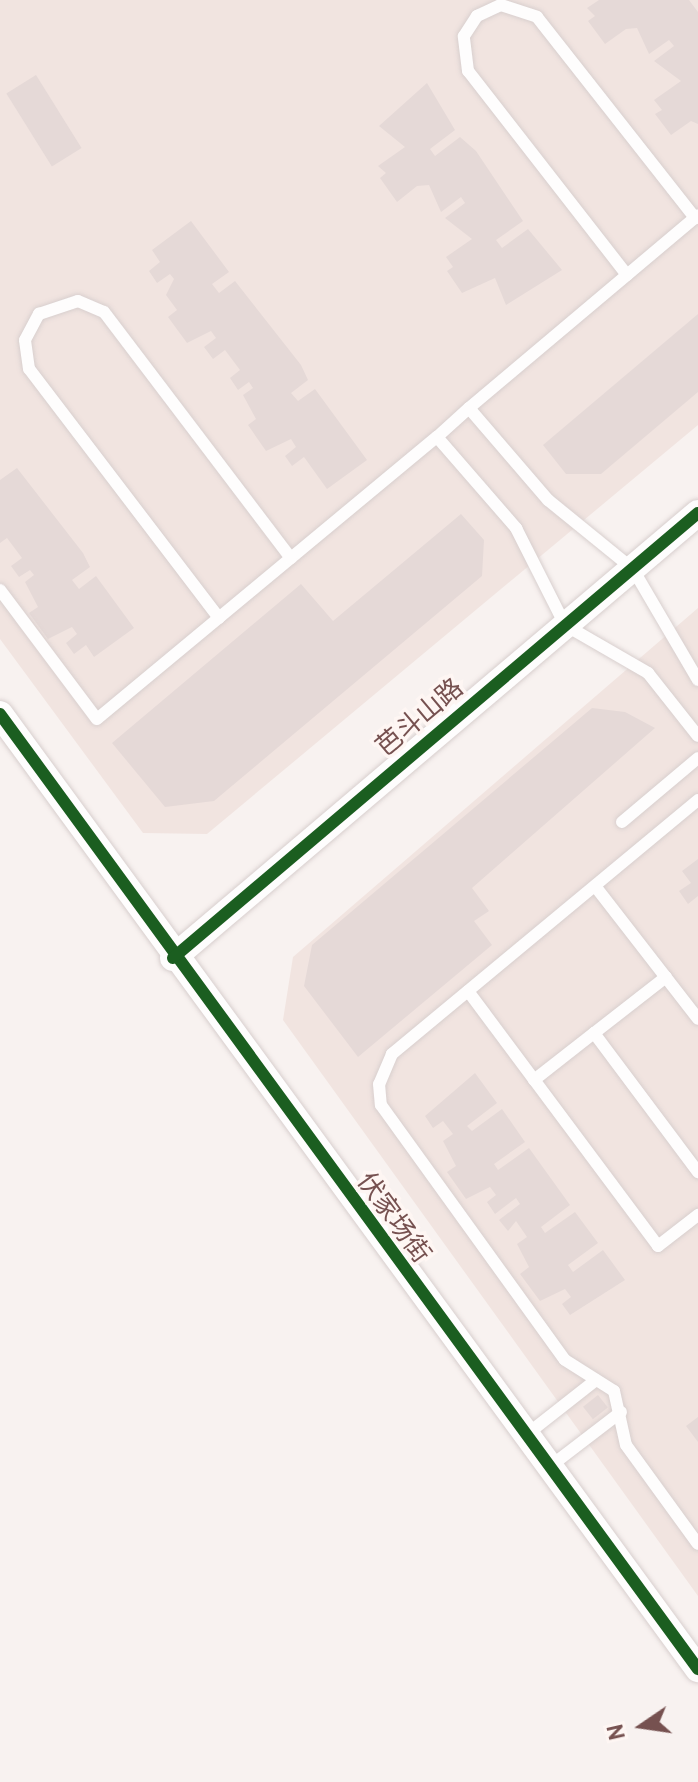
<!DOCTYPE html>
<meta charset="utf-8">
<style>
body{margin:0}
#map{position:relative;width:698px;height:1782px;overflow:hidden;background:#f8f2f0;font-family:Overpass,"Noto Sans SC",sans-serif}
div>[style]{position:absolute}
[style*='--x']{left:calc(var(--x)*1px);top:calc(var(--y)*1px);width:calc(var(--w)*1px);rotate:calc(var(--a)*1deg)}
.residential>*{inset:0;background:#f1e4e0}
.building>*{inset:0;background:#e5d9d7;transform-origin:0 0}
.roads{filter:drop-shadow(0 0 2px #d8cfce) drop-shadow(0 0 2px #d8cfce)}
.service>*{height:12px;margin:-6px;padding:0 6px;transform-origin:6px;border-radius:6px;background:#fefdfd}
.minor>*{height:26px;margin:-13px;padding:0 13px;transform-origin:13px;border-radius:13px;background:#fefdfd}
.cycleway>*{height:12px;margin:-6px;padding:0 6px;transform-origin:6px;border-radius:6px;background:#1b5e20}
span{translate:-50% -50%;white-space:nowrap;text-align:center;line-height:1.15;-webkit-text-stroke:7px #fef6f3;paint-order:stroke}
.street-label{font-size:26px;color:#765150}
.north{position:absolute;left:602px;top:1686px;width:80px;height:80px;-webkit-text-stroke:6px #fef6f3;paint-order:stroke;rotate:257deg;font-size:22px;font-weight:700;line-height:32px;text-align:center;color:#765150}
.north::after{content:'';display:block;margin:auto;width:28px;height:36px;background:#765150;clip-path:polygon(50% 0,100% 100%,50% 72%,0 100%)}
</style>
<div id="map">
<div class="residential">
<div style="clip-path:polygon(0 0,698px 0,698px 425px,207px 834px,143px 833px,0 639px)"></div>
<div style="clip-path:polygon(698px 608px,698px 1596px,283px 1020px,293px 957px)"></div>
</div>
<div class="building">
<div style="clip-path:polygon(599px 0,689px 0,698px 12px,698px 124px,691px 121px,671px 135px,655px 114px,662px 110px,654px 100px,681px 81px,654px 61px,674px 46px,669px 40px,649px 54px,637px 28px,626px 29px,605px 44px,588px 21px,595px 16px,587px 8px)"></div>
<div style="left:36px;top:75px;width:86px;height:35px;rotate:58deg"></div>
<div style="clip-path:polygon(427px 83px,455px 130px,430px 149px,435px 156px,460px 137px,476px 151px,523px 221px,496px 240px,502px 248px,528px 229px,562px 270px,506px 305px,495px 278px,462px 293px,447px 271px,453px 267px,446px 257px,472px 239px,445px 218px,465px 203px,461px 197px,441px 212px,429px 185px,417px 186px,397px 202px,380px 178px,386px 173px,378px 166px,405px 147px,379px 126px)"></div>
<div style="clip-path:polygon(191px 221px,229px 272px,212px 284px,219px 293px,235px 281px,301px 365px,308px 380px,291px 393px,298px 401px,315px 389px,367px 460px,327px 489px,304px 457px,292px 466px,285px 456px,296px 447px,291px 439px,266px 451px,248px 425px,256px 419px,243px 395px,253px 388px,249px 382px,238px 390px,230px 378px,240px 370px,225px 350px,213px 359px,204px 347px,216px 338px,211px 331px,187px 343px,168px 317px,177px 310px,166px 295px,174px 279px,170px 274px,157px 283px,149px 271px,160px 262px,152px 250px)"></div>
<div style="clip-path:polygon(698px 314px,698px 392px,601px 474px,566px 474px,543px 445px)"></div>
<div style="clip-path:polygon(17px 468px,83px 553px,90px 567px,72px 580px,79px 589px,96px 576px,134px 628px,94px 657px,86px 645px,74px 654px,66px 643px,77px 634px,72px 627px,48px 639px,29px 613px,38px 607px,25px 582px,34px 575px,30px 570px,19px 577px,11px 566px,22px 558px,7px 538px,0 543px,0 480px)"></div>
<div style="clip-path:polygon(461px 514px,484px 540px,482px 576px,214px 801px,165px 807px,112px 743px,301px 584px,333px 621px)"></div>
<div style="clip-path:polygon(592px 708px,625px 712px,655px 728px,472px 888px,489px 911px,474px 921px,492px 945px,358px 1057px,304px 986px,312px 945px)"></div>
<div style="clip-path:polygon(698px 859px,698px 896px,688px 904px,679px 891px,691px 883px,682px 871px)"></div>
<div style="clip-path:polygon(475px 1073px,497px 1103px,467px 1126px,472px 1131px,502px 1109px,525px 1142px,494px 1164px,498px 1170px,529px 1148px,570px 1205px,541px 1227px,545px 1233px,575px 1212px,598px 1243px,568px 1265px,573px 1272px,603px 1250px,625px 1280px,570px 1315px,562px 1304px,571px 1297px,565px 1289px,540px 1301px,520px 1274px,529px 1267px,517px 1244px,527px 1237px,516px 1221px,508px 1231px,499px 1220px,520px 1204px,516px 1198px,495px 1214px,487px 1202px,496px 1195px,490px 1187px,466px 1199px,447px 1172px,456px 1166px,443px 1141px,453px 1134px,443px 1121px,433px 1128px,425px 1116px)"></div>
<div style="left:598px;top:1395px;width:16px;height:19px;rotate:52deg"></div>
<div style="clip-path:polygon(698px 1417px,698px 1442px,686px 1426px)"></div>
</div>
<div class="roads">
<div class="service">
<div style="--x:627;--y:275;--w:259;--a:-127.9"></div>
<div style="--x:468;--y:71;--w:35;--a:-97"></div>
<div style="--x:464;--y:36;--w:24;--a:-57"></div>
<div style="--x:477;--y:16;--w:26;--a:-25"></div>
<div style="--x:501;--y:5;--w:38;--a:18"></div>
<div style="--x:537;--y:17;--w:256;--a:51.8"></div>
<div style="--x:469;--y:408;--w:299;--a:-40.1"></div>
<div style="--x:0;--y:590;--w:161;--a:53.1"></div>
<div style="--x:97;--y:719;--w:442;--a:-39.7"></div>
<div style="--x:219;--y:618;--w:313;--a:-127.3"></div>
<div style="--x:29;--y:369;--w:29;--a:-98"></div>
<div style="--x:25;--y:340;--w:30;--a:-62"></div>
<div style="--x:39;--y:314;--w:41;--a:-18.4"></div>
<div style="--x:78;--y:301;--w:28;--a:23"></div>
<div style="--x:104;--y:312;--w:309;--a:52.8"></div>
<div style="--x:698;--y:680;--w:129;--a:-120.4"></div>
<div style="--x:633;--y:569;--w:109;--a:-140.9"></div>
<div style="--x:548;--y:500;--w:121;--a:-130.7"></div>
<div style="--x:469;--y:408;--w:43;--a:137.8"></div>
<div style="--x:437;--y:437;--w:121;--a:49"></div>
<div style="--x:516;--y:528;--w:109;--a:63.2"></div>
<div style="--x:565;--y:625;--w:96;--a:30"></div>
<div style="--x:648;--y:673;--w:80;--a:51.6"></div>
<div style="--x:698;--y:800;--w:398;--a:140.3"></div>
<div style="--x:392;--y:1054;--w:33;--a:113"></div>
<div style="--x:379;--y:1084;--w:21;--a:85"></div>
<div style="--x:381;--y:1105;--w:314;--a:54.2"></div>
<div style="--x:565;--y:1360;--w:58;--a:32.3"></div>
<div style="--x:614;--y:1391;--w:55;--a:77.5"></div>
<div style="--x:626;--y:1445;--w:122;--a:54"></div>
<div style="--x:622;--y:822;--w:99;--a:-40.1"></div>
<div style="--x:595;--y:886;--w:168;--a:52.2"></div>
<div style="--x:666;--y:977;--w:91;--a:142.1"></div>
<div style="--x:594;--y:1033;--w:174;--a:53.2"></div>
<div style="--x:468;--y:991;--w:318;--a:53.3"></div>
<div style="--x:658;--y:1246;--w:51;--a:-37.8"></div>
<div style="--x:534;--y:1080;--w:76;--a:-38.1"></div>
<div style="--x:526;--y:1435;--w:89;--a:-38.2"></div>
<div style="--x:548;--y:1468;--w:92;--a:-37.5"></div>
</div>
<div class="minor">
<div style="--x:0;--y:714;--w:1183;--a:53.84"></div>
<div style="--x:173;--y:958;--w:688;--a:-40.29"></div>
</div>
</div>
<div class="cycleway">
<div style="--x:0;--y:714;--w:1183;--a:53.84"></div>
<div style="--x:173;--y:958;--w:688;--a:-40.29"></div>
</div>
<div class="street-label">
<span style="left:421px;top:719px;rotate:-40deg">芭斗山路</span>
<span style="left:392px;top:1219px;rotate:54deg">伏家场街</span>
</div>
<div class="north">N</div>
</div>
